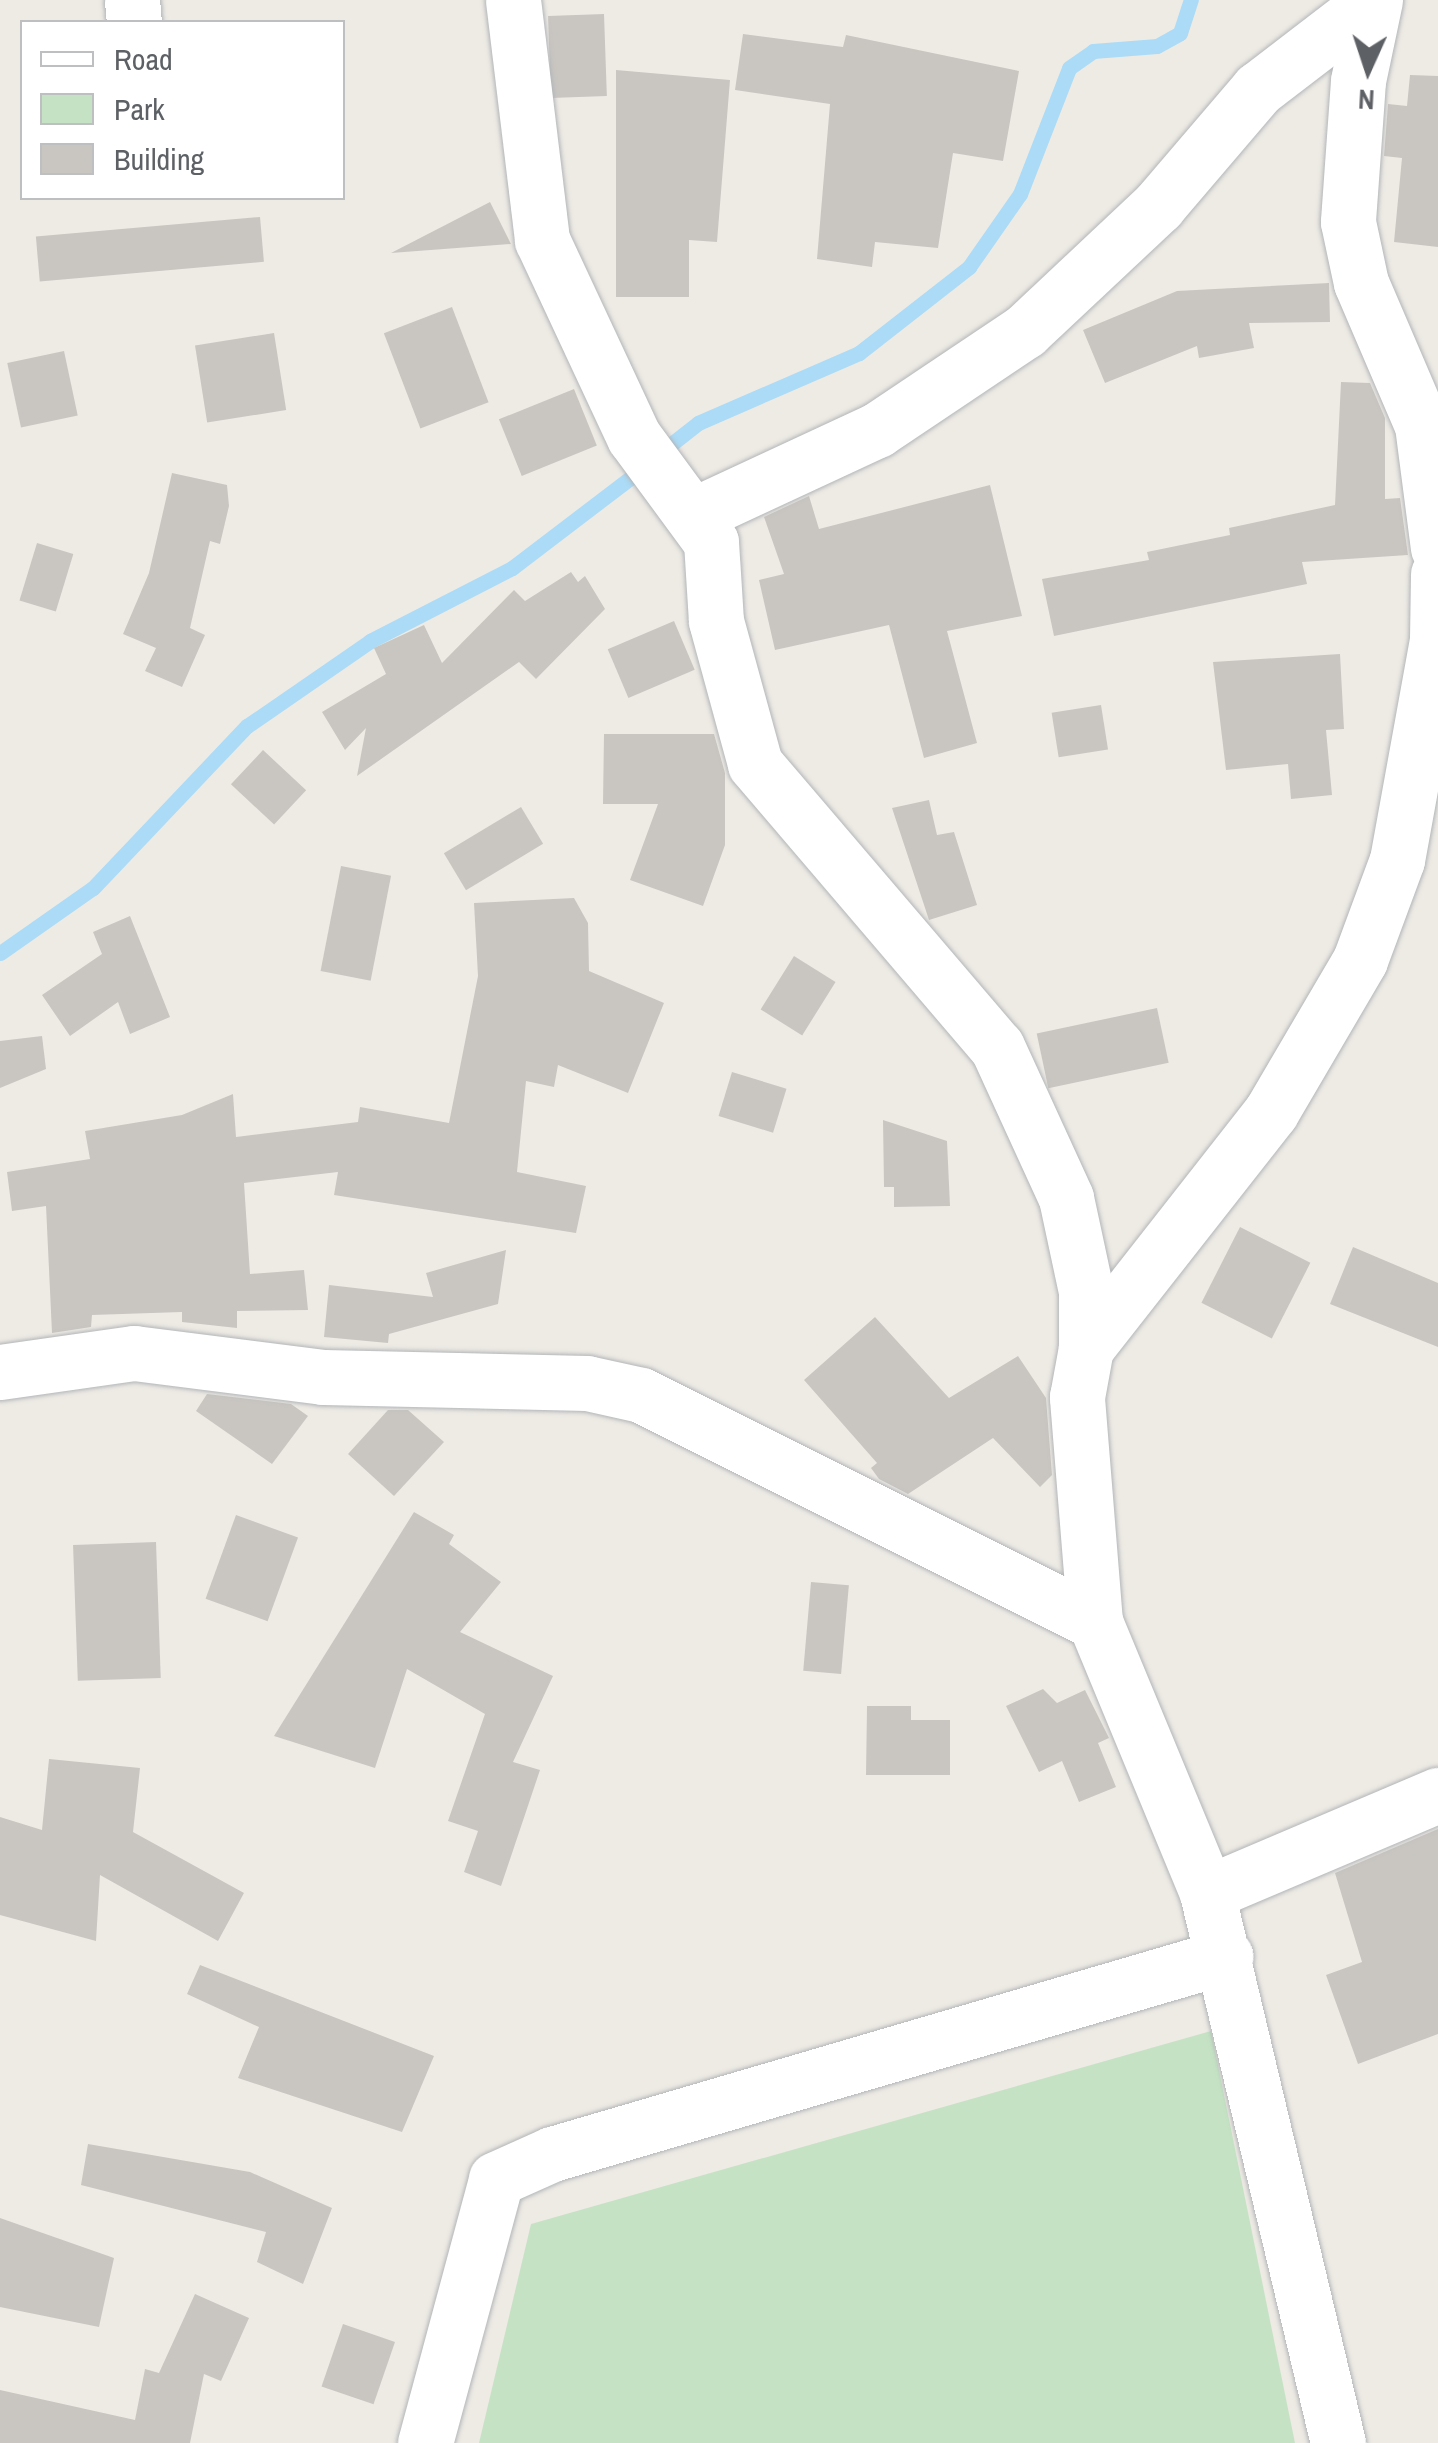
<!DOCTYPE html>
<style>
body{margin:0}
#map{position:relative;width:1438px;height:2443px;overflow:hidden;background:#eeebe5;font-family:"Archivo Narrow",sans-serif}
div>[style]{position:absolute}
[style*='--x']{left:calc(var(--x)*1px);top:calc(var(--y)*1px);width:calc(var(--w)*1px);rotate:calc(var(--a)*1deg)}
.green>*{inset:0;background:#c5e3c4}
.stream>*{height:15px;margin:-7.5px;padding:0 7.5px;transform-origin:7.5px;border-radius:7.5px;background:#abdbf7}
.building>*{inset:0;background:#c9c6c2;transform-origin:0 0}
.roads{filter:drop-shadow(0 0 2px #b2b5b8) drop-shadow(0 0 2px #b2b5b8)}
.street>*{height:55px;margin:-27.5px;padding:0 27.5px;transform-origin:27.5px;border-radius:27.5px;background:#fff}
span{translate:-50% -50%;white-space:nowrap;text-align:center;line-height:1.15;-webkit-text-stroke:10px #fff;paint-order:stroke}
.legend{position:absolute;left:20px;top:20px;width:325px;height:180px;box-sizing:border-box;background:#fff;border:2px solid #bebfc1;margin:0;padding:12px 18px;list-style:none;font-size:30px;color:#5d6064}
.legend li{display:flex;align-items:center;gap:20px;height:50px}
.legend b{width:50px;border:2px solid #bebfc1}
.north{position:absolute;left:1318px;top:20px;width:100px;height:100px;-webkit-text-stroke:8px #fff;paint-order:stroke;rotate:183deg;font-size:28px;font-weight:700;line-height:40px;text-align:center;color:#5d6064}
.north::after{content:'';display:block;margin:auto;width:35px;height:45px;background:#5d6064;clip-path:polygon(50% 0,100% 100%,50% 72%,0 100%)}
</style>
<div id="map">
<div class="green">
<div style="clip-path:polygon(1211px 2031px,1295px 2443px,479px 2443px,531px 2224px)"></div>
</div>
<div class="stream">
<div style="--x:665;--y:449;--w:42;--a:-38.2"></div>
<div style="--x:698;--y:423;--w:176;--a:-23.5"></div>
<div style="--x:859;--y:353;--w:140;--a:-38"></div>
<div style="--x:969;--y:267;--w:89;--a:-55.1"></div>
<div style="--x:1020;--y:194;--w:135;--a:-68.7"></div>
<div style="--x:1069;--y:68;--w:29;--a:-35"></div>
<div style="--x:1093;--y:51;--w:64;--a:-4.5"></div>
<div style="--x:1157;--y:46;--w:26;--a:-29"></div>
<div style="--x:1180;--y:33;--w:35;--a:-72"></div>
<div style="--x:0;--y:953;--w:113;--a:-35"></div>
<div style="--x:93;--y:888;--w:224;--a:-46.5"></div>
<div style="--x:247;--y:726;--w:150;--a:-34.6"></div>
<div style="--x:370;--y:641;--w:160;--a:-27.2"></div>
<div style="--x:512;--y:568;--w:163;--a:-37.3"></div>
</div>
<div class="building">
<div style="left:604px;top:14px;width:82px;height:56px;rotate:88deg"></div>
<div style="clip-path:polygon(743px 34px,843px 47px,846px 35px,1019px 71px,1003px 161px,953px 153px,938px 248px,875px 242px,872px 267px,817px 259px,830px 104px,735px 90px)"></div>
<div style="clip-path:polygon(616px 70px,730px 80px,717px 242px,689px 240px,689px 297px,616px 297px)"></div>
<div style="clip-path:polygon(1410px 75px,1438px 76px,1438px 247px,1394px 242px,1402px 158px,1384px 156px,1388px 104px,1407px 106px)"></div>
<div style="clip-path:polygon(490px 202px,511px 244px,391px 253px)"></div>
<div style="left:260px;top:217px;width:45px;height:225px;rotate:85deg"></div>
<div style="clip-path:polygon(1329px 283px,1330px 322px,1249px 323px,1254px 348px,1199px 358px,1197px 346px,1105px 383px,1083px 330px,1177px 291px)"></div>
<div style="left:452px;top:307px;width:102px;height:73px;rotate:69deg"></div>
<div style="left:274px;top:333px;width:78px;height:80px;rotate:81deg"></div>
<div style="left:64px;top:351px;width:66px;height:58px;rotate:78deg"></div>
<div style="clip-path:polygon(1341px 382px,1370px 383px,1385px 418px,1385px 499px,1400px 498px,1408px 555px,1302px 562px,1307px 584px,1054px 636px,1042px 579px,1149px 560px,1147px 552px,1230px 535px,1229px 528px,1335px 505px)"></div>
<div style="left:574px;top:389px;width:61px;height:81px;rotate:68deg"></div>
<div style="clip-path:polygon(172px 473px,227px 485px,229px 506px,220px 544px,210px 541px,190px 628px,205px 635px,182px 687px,145px 671px,156px 648px,123px 634px,149px 573px)"></div>
<div style="clip-path:polygon(990px 485px,1022px 616px,947px 631px,977px 743px,924px 758px,889px 625px,775px 650px,759px 580px,784px 574px,764px 517px,809px 496px,819px 529px)"></div>
<div style="left:37px;top:543px;width:38px;height:60px;rotate:17deg"></div>
<div style="clip-path:polygon(571px 572px,578px 582px,585px 576px,605px 609px,536px 679px,519px 662px,357px 776px,366px 728px,345px 750px,322px 712px,386px 674px,374px 648px,424px 625px,442px 663px,514px 590px,525px 601px)"></div>
<div style="left:674px;top:621px;width:53px;height:72px;rotate:67deg"></div>
<div style="clip-path:polygon(1340px 654px,1344px 729px,1326px 730px,1332px 795px,1291px 799px,1288px 764px,1226px 770px,1213px 662px)"></div>
<div style="left:1101px;top:705px;width:45px;height:50px;rotate:81deg"></div>
<div style="clip-path:polygon(604px 734px,714px 734px,725px 773px,725px 845px,703px 906px,630px 880px,658px 804px,603px 804px)"></div>
<div style="left:263px;top:750px;width:59px;height:47px;rotate:43deg"></div>
<div style="clip-path:polygon(929px 800px,937px 835px,954px 832px,977px 905px,929px 920px,892px 808px)"></div>
<div style="left:521px;top:807px;width:43px;height:90px;rotate:59deg"></div>
<div style="left:341px;top:866px;width:51px;height:107px;rotate:11deg"></div>
<div style="clip-path:polygon(574px 898px,588px 923px,589px 971px,664px 1003px,628px 1093px,558px 1065px,554px 1087px,526px 1081px,517px 1172px,586px 1186px,576px 1233px,334px 1195px,338px 1172px,244px 1183px,250px 1274px,304px 1270px,308px 1310px,237px 1311px,237px 1328px,182px 1322px,182px 1312px,92px 1315px,91px 1327px,52px 1333px,46px 1206px,12px 1211px,7px 1172px,90px 1159px,85px 1131px,182px 1115px,233px 1094px,236px 1137px,358px 1122px,360px 1107px,449px 1123px,478px 976px,474px 903px)"></div>
<div style="clip-path:polygon(130px 916px,170px 1017px,130px 1034px,118px 1002px,70px 1036px,42px 995px,102px 954px,93px 932px)"></div>
<div style="left:794px;top:956px;width:49px;height:63px;rotate:32deg"></div>
<div style="left:1157px;top:1008px;width:56px;height:123px;rotate:78deg"></div>
<div style="clip-path:polygon(42px 1036px,46px 1069px,0 1088px,0 1041px)"></div>
<div style="left:732px;top:1072px;width:57px;height:46px;rotate:17deg"></div>
<div style="clip-path:polygon(883px 1120px,947px 1141px,950px 1206px,894px 1207px,894px 1187px,884px 1187px)"></div>
<div style="left:1240px;top:1227px;width:79px;height:85px;rotate:27deg"></div>
<div style="clip-path:polygon(1353px 1247px,1438px 1283px,1438px 1347px,1330px 1304px)"></div>
<div style="clip-path:polygon(506px 1250px,498px 1304px,389px 1334px,388px 1343px,324px 1337px,329px 1285px,433px 1297px,426px 1273px)"></div>
<div style="clip-path:polygon(875px 1317px,949px 1398px,1018px 1356px,1046px 1398px,1052px 1475px,1040px 1487px,993px 1438px,908px 1494px,879px 1479px,871px 1468px,877px 1463px,804px 1380px)"></div>
<div style="clip-path:polygon(207px 1394px,291px 1404px,308px 1416px,272px 1464px,196px 1411px)"></div>
<div style="clip-path:polygon(388px 1410px,408px 1410px,444px 1442px,394px 1496px,348px 1454px)"></div>
<div style="clip-path:polygon(414px 1512px,454px 1535px,449px 1544px,501px 1582px,460px 1632px,553px 1676px,513px 1762px,540px 1770px,501px 1886px,464px 1872px,478px 1831px,448px 1821px,485px 1714px,407px 1669px,375px 1768px,274px 1736px)"></div>
<div style="left:236px;top:1515px;width:66px;height:89px;rotate:20deg"></div>
<div style="left:156px;top:1542px;width:136px;height:83px;rotate:88deg"></div>
<div style="left:811px;top:1582px;width:38px;height:89px;rotate:5deg"></div>
<div style="clip-path:polygon(1043px 1689px,1057px 1703px,1085px 1690px,1109px 1738px,1098px 1743px,1116px 1787px,1079px 1802px,1062px 1761px,1039px 1772px,1006px 1706px)"></div>
<div style="clip-path:polygon(867px 1706px,911px 1706px,911px 1720px,950px 1720px,950px 1775px,866px 1775px)"></div>
<div style="clip-path:polygon(49px 1759px,140px 1768px,133px 1832px,244px 1893px,218px 1941px,100px 1875px,96px 1941px,0 1915px,0 1817px,42px 1830px)"></div>
<div style="clip-path:polygon(1438px 1829px,1438px 2034px,1358px 2064px,1326px 1975px,1362px 1962px,1335px 1873px)"></div>
<div style="clip-path:polygon(200px 1965px,434px 2056px,402px 2132px,238px 2078px,259px 2027px,187px 1994px)"></div>
<div style="clip-path:polygon(88px 2144px,250px 2172px,332px 2208px,303px 2284px,257px 2262px,266px 2232px,81px 2185px)"></div>
<div style="clip-path:polygon(0 2218px,114px 2258px,99px 2327px,0 2307px)"></div>
<div style="clip-path:polygon(195px 2294px,249px 2318px,221px 2381px,204px 2374px,190px 2443px,0 2443px,0 2390px,135px 2420px,145px 2369px,159px 2373px)"></div>
<div style="left:343px;top:2324px;width:55px;height:66px;rotate:19deg"></div>
</div>
<div class="roads">
<div class="street">
<div style="--x:132;--y:0;--w:22;--a:85"></div>
<div style="--x:513;--y:0;--w:242;--a:83.1"></div>
<div style="--x:542;--y:240;--w:217;--a:65"></div>
<div style="--x:634;--y:437;--w:130;--a:53.7"></div>
<div style="--x:711;--y:542;--w:79;--a:86.4"></div>
<div style="--x:716;--y:621;--w:148;--a:74.7"></div>
<div style="--x:755;--y:764;--w:372;--a:49.5"></div>
<div style="--x:997;--y:1047;--w:166;--a:65.4"></div>
<div style="--x:1066;--y:1198;--w:95;--a:77.9"></div>
<div style="--x:1086;--y:1291;--w:57;--a:90"></div>
<div style="--x:1375;--y:0;--w:83;--a:101.9"></div>
<div style="--x:1358;--y:81;--w:141;--a:94.1"></div>
<div style="--x:1348;--y:222;--w:62;--a:78"></div>
<div style="--x:1361;--y:283;--w:155;--a:66.8"></div>
<div style="--x:1422;--y:425;--w:124;--a:82.6"></div>
<div style="--x:696;--y:514;--w:200;--a:-24.9"></div>
<div style="--x:877;--y:430;--w:178;--a:-33.8"></div>
<div style="--x:1025;--y:331;--w:183;--a:-43.2"></div>
<div style="--x:1158;--y:206;--w:154;--a:-49.5"></div>
<div style="--x:1258;--y:89;--w:146;--a:-37.5"></div>
<div style="--x:0;--y:1372;--w:135;--a:-8.1"></div>
<div style="--x:134;--y:1353;--w:191;--a:7.2"></div>
<div style="--x:323;--y:1377;--w:264;--a:1.3"></div>
<div style="--x:587;--y:1383;--w:55;--a:12.5"></div>
<div style="--x:641;--y:1395;--w:508;--a:26.57"></div>
<div style="--x:1095;--y:1622;--w:293;--a:67.5"></div>
<div style="--x:1207;--y:1893;--w:565;--a:76.6"></div>
<div style="--x:1095;--y:1622;--w:226;--a:-94.6"></div>
<div style="--x:1077;--y:1397;--w:50;--a:-79.6"></div>
<div style="--x:1086;--y:1348;--w:300;--a:-51.9"></div>
<div style="--x:1271;--y:1112;--w:176;--a:-59.6"></div>
<div style="--x:1360;--y:960;--w:107;--a:-69.7"></div>
<div style="--x:1397;--y:860;--w:225;--a:-79.7"></div>
<div style="--x:1437;--y:639;--w:65;--a:-89.1"></div>
<div style="--x:1207;--y:1893;--w:251;--a:-23"></div>
<div style="--x:425;--y:2443;--w:273;--a:-74.9"></div>
<div style="--x:496;--y:2179;--w:61;--a:-24.1"></div>
<div style="--x:552;--y:2154;--w:702;--a:-16.37"></div>
</div>
</div>
<ul class="legend">
<li><b style="height:12px;background:#fff"></b>Road</li>
<li><b style="height:28px;background:#c5e3c4"></b>Park</li>
<li><b style="height:28px;background:#c9c6c2"></b>Building</li>
</ul>
<div class="north">N</div>
</div>
